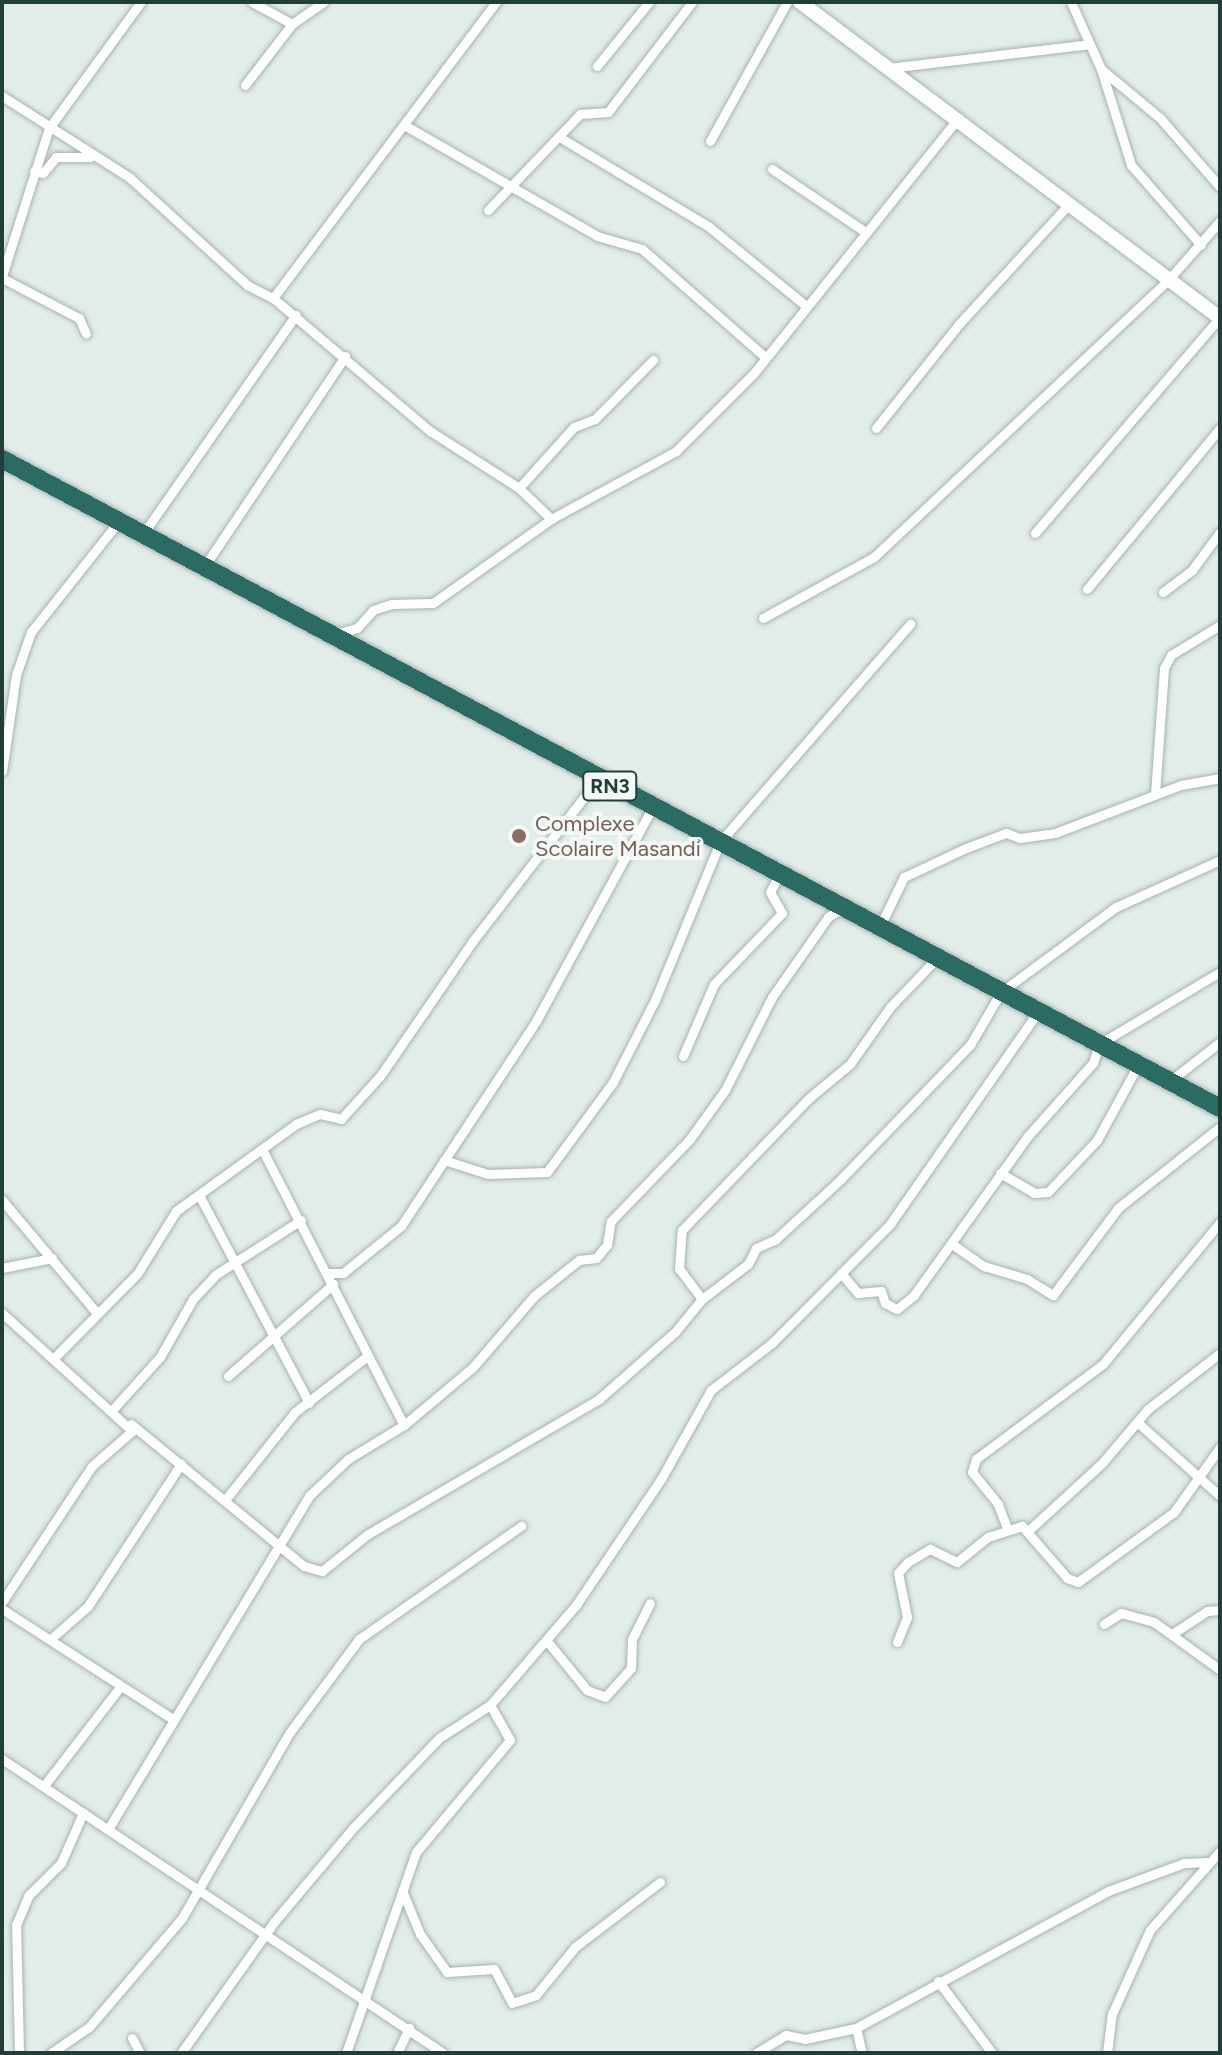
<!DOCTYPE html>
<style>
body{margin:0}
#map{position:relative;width:1222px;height:2055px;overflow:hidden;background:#e2ece8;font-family:Figtree,sans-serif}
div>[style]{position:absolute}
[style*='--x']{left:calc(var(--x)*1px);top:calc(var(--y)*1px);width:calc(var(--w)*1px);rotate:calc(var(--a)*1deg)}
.roads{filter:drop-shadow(0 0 2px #a4b4b0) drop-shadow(0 0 2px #a4b4b0)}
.street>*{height:9px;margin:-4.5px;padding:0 4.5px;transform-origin:4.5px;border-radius:4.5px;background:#fff}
.secondary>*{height:14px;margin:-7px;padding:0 7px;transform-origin:7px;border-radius:7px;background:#fff}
.highway>*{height:18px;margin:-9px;padding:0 9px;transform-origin:9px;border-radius:9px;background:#2c6b63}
.dots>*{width:22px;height:22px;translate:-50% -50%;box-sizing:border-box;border:4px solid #f2f9f6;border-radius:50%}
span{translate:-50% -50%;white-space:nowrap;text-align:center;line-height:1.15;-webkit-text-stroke:8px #f2f9f6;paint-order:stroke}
.shield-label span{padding:2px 6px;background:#f2f9f6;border:2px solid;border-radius:6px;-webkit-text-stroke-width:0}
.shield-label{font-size:20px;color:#213e38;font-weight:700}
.education-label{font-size:22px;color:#785e54}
.left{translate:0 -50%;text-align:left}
.frame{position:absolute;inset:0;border:4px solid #213e38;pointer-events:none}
</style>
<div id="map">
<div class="roads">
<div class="street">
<div style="--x:252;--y:2;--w:46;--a:28.8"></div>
<div style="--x:1071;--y:2;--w:73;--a:65.9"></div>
<div style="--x:1101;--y:69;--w:101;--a:72.6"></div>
<div style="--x:1131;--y:165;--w:106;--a:48.8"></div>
<div style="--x:597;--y:66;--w:82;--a:-50.9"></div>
<div style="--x:889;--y:68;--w:201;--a:-6.8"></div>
<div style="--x:1101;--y:69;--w:77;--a:39.7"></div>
<div style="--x:1160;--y:118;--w:91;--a:49"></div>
<div style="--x:245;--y:85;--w:77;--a:-52.4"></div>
<div style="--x:292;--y:24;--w:38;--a:-35"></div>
<div style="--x:2;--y:96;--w:152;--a:32.6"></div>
<div style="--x:130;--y:178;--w:159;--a:42.4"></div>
<div style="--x:247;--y:285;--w:29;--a:27"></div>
<div style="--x:273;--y:298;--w:206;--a:40.3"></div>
<div style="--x:430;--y:431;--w:106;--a:32.6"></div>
<div style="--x:519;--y:488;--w:45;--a:44.1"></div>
<div style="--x:406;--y:126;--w:220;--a:29.9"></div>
<div style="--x:597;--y:236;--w:47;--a:16.1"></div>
<div style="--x:642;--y:249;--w:162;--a:41.3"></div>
<div style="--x:561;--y:138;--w:171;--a:30.9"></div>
<div style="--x:708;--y:226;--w:125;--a:39.2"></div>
<div style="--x:710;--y:141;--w:159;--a:-61"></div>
<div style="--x:772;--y:169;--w:111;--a:34"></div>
<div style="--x:34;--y:171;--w:9;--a:13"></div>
<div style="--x:43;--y:173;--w:21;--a:-51"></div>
<div style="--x:56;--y:157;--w:34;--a:0"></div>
<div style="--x:488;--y:210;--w:133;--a:-46.2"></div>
<div style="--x:580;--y:114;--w:28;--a:-4"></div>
<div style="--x:608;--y:112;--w:138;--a:-52.6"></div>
<div style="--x:2;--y:276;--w:155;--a:-72.4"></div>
<div style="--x:49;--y:128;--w:156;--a:-53.9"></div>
<div style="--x:2;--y:278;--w:87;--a:27.5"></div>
<div style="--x:79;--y:318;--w:17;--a:66"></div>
<div style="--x:273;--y:298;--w:371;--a:-53"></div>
<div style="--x:876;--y:428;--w:133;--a:-51.4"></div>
<div style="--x:959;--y:324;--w:163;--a:-47.5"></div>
<div style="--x:519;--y:488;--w:82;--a:-48"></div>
<div style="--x:574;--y:427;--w:22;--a:-21"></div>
<div style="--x:595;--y:419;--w:83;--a:-45.5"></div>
<div style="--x:1035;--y:533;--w:283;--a:-49.4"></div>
<div style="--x:143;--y:534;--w:267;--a:-55.1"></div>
<div style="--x:204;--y:567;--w:254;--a:-56.2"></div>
<div style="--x:1087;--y:589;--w:209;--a:-50.4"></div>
<div style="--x:1163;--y:592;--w:36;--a:-37"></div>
<div style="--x:1192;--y:570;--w:47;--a:-53.6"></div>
<div style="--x:763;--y:618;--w:127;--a:-28.8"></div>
<div style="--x:874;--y:557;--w:405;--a:-43.3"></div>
<div style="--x:1169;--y:279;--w:77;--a:-48.7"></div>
<div style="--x:336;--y:634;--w:22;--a:-16"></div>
<div style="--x:357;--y:628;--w:24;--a:-48"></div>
<div style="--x:373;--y:610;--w:19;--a:-18"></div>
<div style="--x:391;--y:604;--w:42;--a:-1.4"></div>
<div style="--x:433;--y:603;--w:145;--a:-35.4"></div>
<div style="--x:551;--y:519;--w:142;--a:-28.5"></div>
<div style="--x:676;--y:451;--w:110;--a:-45"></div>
<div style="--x:754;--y:373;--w:327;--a:-51.3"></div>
<div style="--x:2;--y:771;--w:97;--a:-81.7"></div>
<div style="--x:16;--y:675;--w:46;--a:-70.8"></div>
<div style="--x:31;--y:632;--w:142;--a:-51.6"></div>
<div style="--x:1155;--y:794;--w:126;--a:-85.9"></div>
<div style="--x:1164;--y:668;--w:15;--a:-62"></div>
<div style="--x:1171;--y:655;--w:57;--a:-31.5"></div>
<div style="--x:719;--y:843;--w:291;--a:-48.9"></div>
<div style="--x:879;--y:928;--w:57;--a:-63.9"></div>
<div style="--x:904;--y:877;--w:68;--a:-25.1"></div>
<div style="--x:966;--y:848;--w:43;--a:-20.6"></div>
<div style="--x:1006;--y:833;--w:15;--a:20"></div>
<div style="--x:1020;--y:838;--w:35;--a:-8"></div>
<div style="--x:1055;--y:833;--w:135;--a:-20.9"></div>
<div style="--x:1181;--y:785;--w:40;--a:-10"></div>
<div style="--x:683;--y:1056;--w:78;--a:-66.7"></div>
<div style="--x:714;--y:984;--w:98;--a:-46.2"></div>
<div style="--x:782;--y:913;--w:24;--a:-120"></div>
<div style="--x:770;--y:892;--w:19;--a:-62"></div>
<div style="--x:1170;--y:1081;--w:63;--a:-38"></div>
<div style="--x:264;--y:1153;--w:306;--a:62.8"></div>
<div style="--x:444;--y:1160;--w:46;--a:17.7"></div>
<div style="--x:488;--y:1174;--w:59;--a:-1.9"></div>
<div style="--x:547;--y:1172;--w:112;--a:-53.7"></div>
<div style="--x:613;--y:1082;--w:92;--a:-62.9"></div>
<div style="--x:655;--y:1000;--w:171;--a:-67.6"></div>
<div style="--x:1000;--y:1173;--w:39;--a:30"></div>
<div style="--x:1034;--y:1193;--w:14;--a:-4"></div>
<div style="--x:1048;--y:1192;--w:71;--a:-46.7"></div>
<div style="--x:1097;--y:1140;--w:85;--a:-61.3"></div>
<div style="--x:199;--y:1195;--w:235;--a:62.1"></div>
<div style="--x:2;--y:1200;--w:146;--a:50"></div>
<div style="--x:952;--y:1244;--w:39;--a:35"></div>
<div style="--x:984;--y:1266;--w:45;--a:16.8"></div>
<div style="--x:1027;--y:1279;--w:31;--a:32"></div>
<div style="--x:1053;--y:1295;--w:109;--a:-53.2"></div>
<div style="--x:1118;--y:1208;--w:130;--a:-38.5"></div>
<div style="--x:2;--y:1268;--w:51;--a:-11.3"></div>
<div style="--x:328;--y:1273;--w:15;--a:0"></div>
<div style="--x:343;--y:1273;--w:75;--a:-39"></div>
<div style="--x:401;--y:1226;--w:245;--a:-56.6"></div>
<div style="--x:536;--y:1021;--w:243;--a:-61.4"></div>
<div style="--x:841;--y:1273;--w:26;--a:50"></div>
<div style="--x:858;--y:1293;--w:23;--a:-5"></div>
<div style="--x:881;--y:1291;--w:13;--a:72"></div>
<div style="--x:885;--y:1303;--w:13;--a:27"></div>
<div style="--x:897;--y:1309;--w:22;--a:-39"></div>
<div style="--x:914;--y:1295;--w:194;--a:-54.4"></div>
<div style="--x:1027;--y:1137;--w:99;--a:-48.3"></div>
<div style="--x:1093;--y:1063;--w:20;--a:-72"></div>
<div style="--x:1099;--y:1044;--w:141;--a:-30.8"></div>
<div style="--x:702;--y:1299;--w:38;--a:-127"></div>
<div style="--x:679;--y:1269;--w:39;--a:-86"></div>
<div style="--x:682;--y:1230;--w:182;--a:-46.1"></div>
<div style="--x:808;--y:1099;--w:55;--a:-39.8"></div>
<div style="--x:850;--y:1064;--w:70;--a:-54.9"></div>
<div style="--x:890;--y:1007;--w:66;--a:-46.2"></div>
<div style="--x:2;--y:1313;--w:176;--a:42.2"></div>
<div style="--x:132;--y:1431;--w:53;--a:138.8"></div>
<div style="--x:92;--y:1466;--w:163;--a:123.5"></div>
<div style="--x:56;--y:1356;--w:115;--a:-45.4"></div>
<div style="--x:137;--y:1274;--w:74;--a:-58.2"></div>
<div style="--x:176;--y:1211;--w:148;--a:-35.9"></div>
<div style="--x:296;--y:1124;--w:26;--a:-23"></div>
<div style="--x:320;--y:1114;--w:22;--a:13"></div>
<div style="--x:341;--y:1119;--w:58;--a:-47.8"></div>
<div style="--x:380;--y:1076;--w:163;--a:-55.5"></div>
<div style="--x:472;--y:942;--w:206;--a:-52.3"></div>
<div style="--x:228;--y:1376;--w:140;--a:-41.2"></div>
<div style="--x:114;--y:1408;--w:69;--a:-48"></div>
<div style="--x:160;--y:1357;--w:67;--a:-60.4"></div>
<div style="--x:193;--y:1299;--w:33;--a:-47"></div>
<div style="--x:215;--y:1275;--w:102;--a:-32.6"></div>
<div style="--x:1137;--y:1422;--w:111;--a:41.7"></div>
<div style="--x:131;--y:1424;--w:224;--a:39.4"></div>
<div style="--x:304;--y:1566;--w:19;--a:16"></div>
<div style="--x:322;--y:1571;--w:59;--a:-38.8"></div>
<div style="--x:368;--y:1534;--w:268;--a:-30.3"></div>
<div style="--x:599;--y:1399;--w:101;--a:-41.4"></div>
<div style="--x:675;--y:1332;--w:43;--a:-50.7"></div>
<div style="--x:702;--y:1299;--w:58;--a:-37.3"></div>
<div style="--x:748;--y:1264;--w:18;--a:-63"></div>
<div style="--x:756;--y:1248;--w:22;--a:-24"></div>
<div style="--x:776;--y:1239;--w:88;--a:-42.7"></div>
<div style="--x:841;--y:1179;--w:186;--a:-46.1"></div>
<div style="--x:970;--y:1045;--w:61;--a:-59.7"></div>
<div style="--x:1001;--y:992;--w:143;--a:-36.5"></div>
<div style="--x:1116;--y:907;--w:114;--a:-24.3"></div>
<div style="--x:225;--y:1500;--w:112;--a:-51.5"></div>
<div style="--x:295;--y:1412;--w:90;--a:-37.8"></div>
<div style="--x:1007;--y:1528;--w:26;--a:-111"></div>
<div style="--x:998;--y:1504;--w:41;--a:-129.1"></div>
<div style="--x:972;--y:1472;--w:14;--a:-73"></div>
<div style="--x:976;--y:1459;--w:159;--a:-36.8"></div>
<div style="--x:1103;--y:1364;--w:184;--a:-50.5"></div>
<div style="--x:1029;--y:1530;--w:99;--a:-42.5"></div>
<div style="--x:1102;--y:1463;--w:71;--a:-49.6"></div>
<div style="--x:1148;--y:1409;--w:91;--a:-37.9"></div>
<div style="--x:2;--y:1609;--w:201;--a:32.8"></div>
<div style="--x:1104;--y:1624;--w:20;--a:-33"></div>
<div style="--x:1121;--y:1613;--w:34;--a:15"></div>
<div style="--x:1154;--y:1622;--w:82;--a:36"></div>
<div style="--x:1172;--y:1634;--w:42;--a:-33.3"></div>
<div style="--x:1207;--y:1611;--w:13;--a:-4"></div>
<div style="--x:53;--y:1637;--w:47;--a:-41.5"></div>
<div style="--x:88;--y:1606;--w:170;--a:-56.8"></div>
<div style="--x:547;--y:1641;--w:63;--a:50.8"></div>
<div style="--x:587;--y:1690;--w:19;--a:21"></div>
<div style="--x:605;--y:1697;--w:39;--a:-48"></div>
<div style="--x:631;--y:1668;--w:29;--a:-88"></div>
<div style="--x:632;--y:1639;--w:40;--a:-63.4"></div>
<div style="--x:897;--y:1642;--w:27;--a:-68"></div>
<div style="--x:907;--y:1617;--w:45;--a:-101.6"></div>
<div style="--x:898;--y:1573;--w:15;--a:-48"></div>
<div style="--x:908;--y:1562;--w:26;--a:-31"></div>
<div style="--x:930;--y:1549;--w:30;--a:26"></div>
<div style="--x:957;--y:1562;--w:40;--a:-39"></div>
<div style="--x:988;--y:1537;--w:36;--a:-18"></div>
<div style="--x:1022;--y:1526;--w:69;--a:49.1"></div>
<div style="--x:1067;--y:1578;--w:12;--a:20"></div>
<div style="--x:1078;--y:1582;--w:119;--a:-36.1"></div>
<div style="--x:1174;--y:1512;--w:80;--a:-54.7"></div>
<div style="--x:2;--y:1759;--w:530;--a:33.69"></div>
<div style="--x:46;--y:1783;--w:121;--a:-52.4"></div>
<div style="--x:110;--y:1826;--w:387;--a:-58.9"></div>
<div style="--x:310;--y:1495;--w:52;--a:-43.5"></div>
<div style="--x:348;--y:1459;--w:66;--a:-31.3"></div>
<div style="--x:404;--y:1425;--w:90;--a:-40"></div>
<div style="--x:473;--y:1367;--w:94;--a:-49.3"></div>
<div style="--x:534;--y:1296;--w:58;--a:-38.7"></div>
<div style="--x:579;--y:1260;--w:17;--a:-7"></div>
<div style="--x:596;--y:1258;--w:17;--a:-50"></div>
<div style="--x:607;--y:1245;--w:24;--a:-81"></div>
<div style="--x:611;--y:1221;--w:112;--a:-46.1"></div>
<div style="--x:689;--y:1140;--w:62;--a:-54.2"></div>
<div style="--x:725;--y:1090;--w:104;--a:-63.2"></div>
<div style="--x:772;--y:997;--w:98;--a:-55"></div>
<div style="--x:828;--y:917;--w:17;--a:-33"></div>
<div style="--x:403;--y:1893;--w:44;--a:67.5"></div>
<div style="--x:420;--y:1934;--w:47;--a:54.6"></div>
<div style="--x:447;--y:1972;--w:47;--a:-3.7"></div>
<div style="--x:494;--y:1969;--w:38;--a:62"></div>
<div style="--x:512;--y:2003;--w:25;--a:-18"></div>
<div style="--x:536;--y:1995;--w:62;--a:-50.9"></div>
<div style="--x:575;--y:1947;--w:107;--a:-37.4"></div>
<div style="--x:938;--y:1981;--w:90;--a:53.1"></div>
<div style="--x:856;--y:2028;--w:26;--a:77"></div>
<div style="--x:132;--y:2038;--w:17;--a:62"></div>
<div style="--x:19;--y:2053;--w:128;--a:-91.3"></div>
<div style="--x:16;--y:1925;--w:33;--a:-67"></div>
<div style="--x:29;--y:1895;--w:45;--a:-45"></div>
<div style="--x:61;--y:1863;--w:55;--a:-66.3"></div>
<div style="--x:51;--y:2053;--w:46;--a:-34.4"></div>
<div style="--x:89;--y:2027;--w:143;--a:-49.5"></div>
<div style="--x:182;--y:1918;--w:215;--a:-59.9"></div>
<div style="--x:290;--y:1732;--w:116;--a:-53.4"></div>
<div style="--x:359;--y:1639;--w:198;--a:-34.9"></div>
<div style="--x:181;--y:2053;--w:161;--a:-54.6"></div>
<div style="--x:274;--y:1922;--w:123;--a:-50"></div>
<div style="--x:353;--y:1828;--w:124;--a:-46.3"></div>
<div style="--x:439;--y:1738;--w:61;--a:-32.9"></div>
<div style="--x:346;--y:2053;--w:213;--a:-70.8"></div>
<div style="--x:416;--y:1852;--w:146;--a:-50"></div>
<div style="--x:510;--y:1740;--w:40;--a:-119.7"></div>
<div style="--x:490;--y:1705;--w:132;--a:-49.3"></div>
<div style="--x:576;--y:1605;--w:152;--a:-56"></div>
<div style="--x:661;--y:1479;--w:102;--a:-60.7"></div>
<div style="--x:711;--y:1390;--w:77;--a:-37.6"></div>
<div style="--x:772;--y:1343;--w:168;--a:-45.2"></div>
<div style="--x:890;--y:1224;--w:259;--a:-55.1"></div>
<div style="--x:397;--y:2053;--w:28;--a:-64"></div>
<div style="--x:756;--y:2053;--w:35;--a:-31"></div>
<div style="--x:786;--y:2035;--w:19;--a:12"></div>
<div style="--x:805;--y:2039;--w:52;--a:-12.2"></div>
<div style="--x:856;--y:2028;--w:287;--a:-28.5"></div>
<div style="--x:1108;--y:1891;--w:81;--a:-20.2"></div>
<div style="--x:1184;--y:1863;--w:26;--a:-2"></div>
<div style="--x:1107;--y:2053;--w:39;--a:-83"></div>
<div style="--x:1112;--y:2014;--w:92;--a:-65.7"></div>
<div style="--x:1150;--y:1930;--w:106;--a:-48.5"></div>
</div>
<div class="secondary">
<div style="--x:800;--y:2;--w:526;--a:36.96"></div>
</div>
<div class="highway">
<div style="--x:2;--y:459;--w:1380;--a:28.05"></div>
</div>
</div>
<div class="dots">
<div style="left:519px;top:836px;background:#8d6e63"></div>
</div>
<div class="shield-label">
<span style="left:610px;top:786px">RN3</span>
</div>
<div class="education-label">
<span class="left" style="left:535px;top:836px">Complexe<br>Scolaire Masandi</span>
</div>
<div class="frame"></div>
</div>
